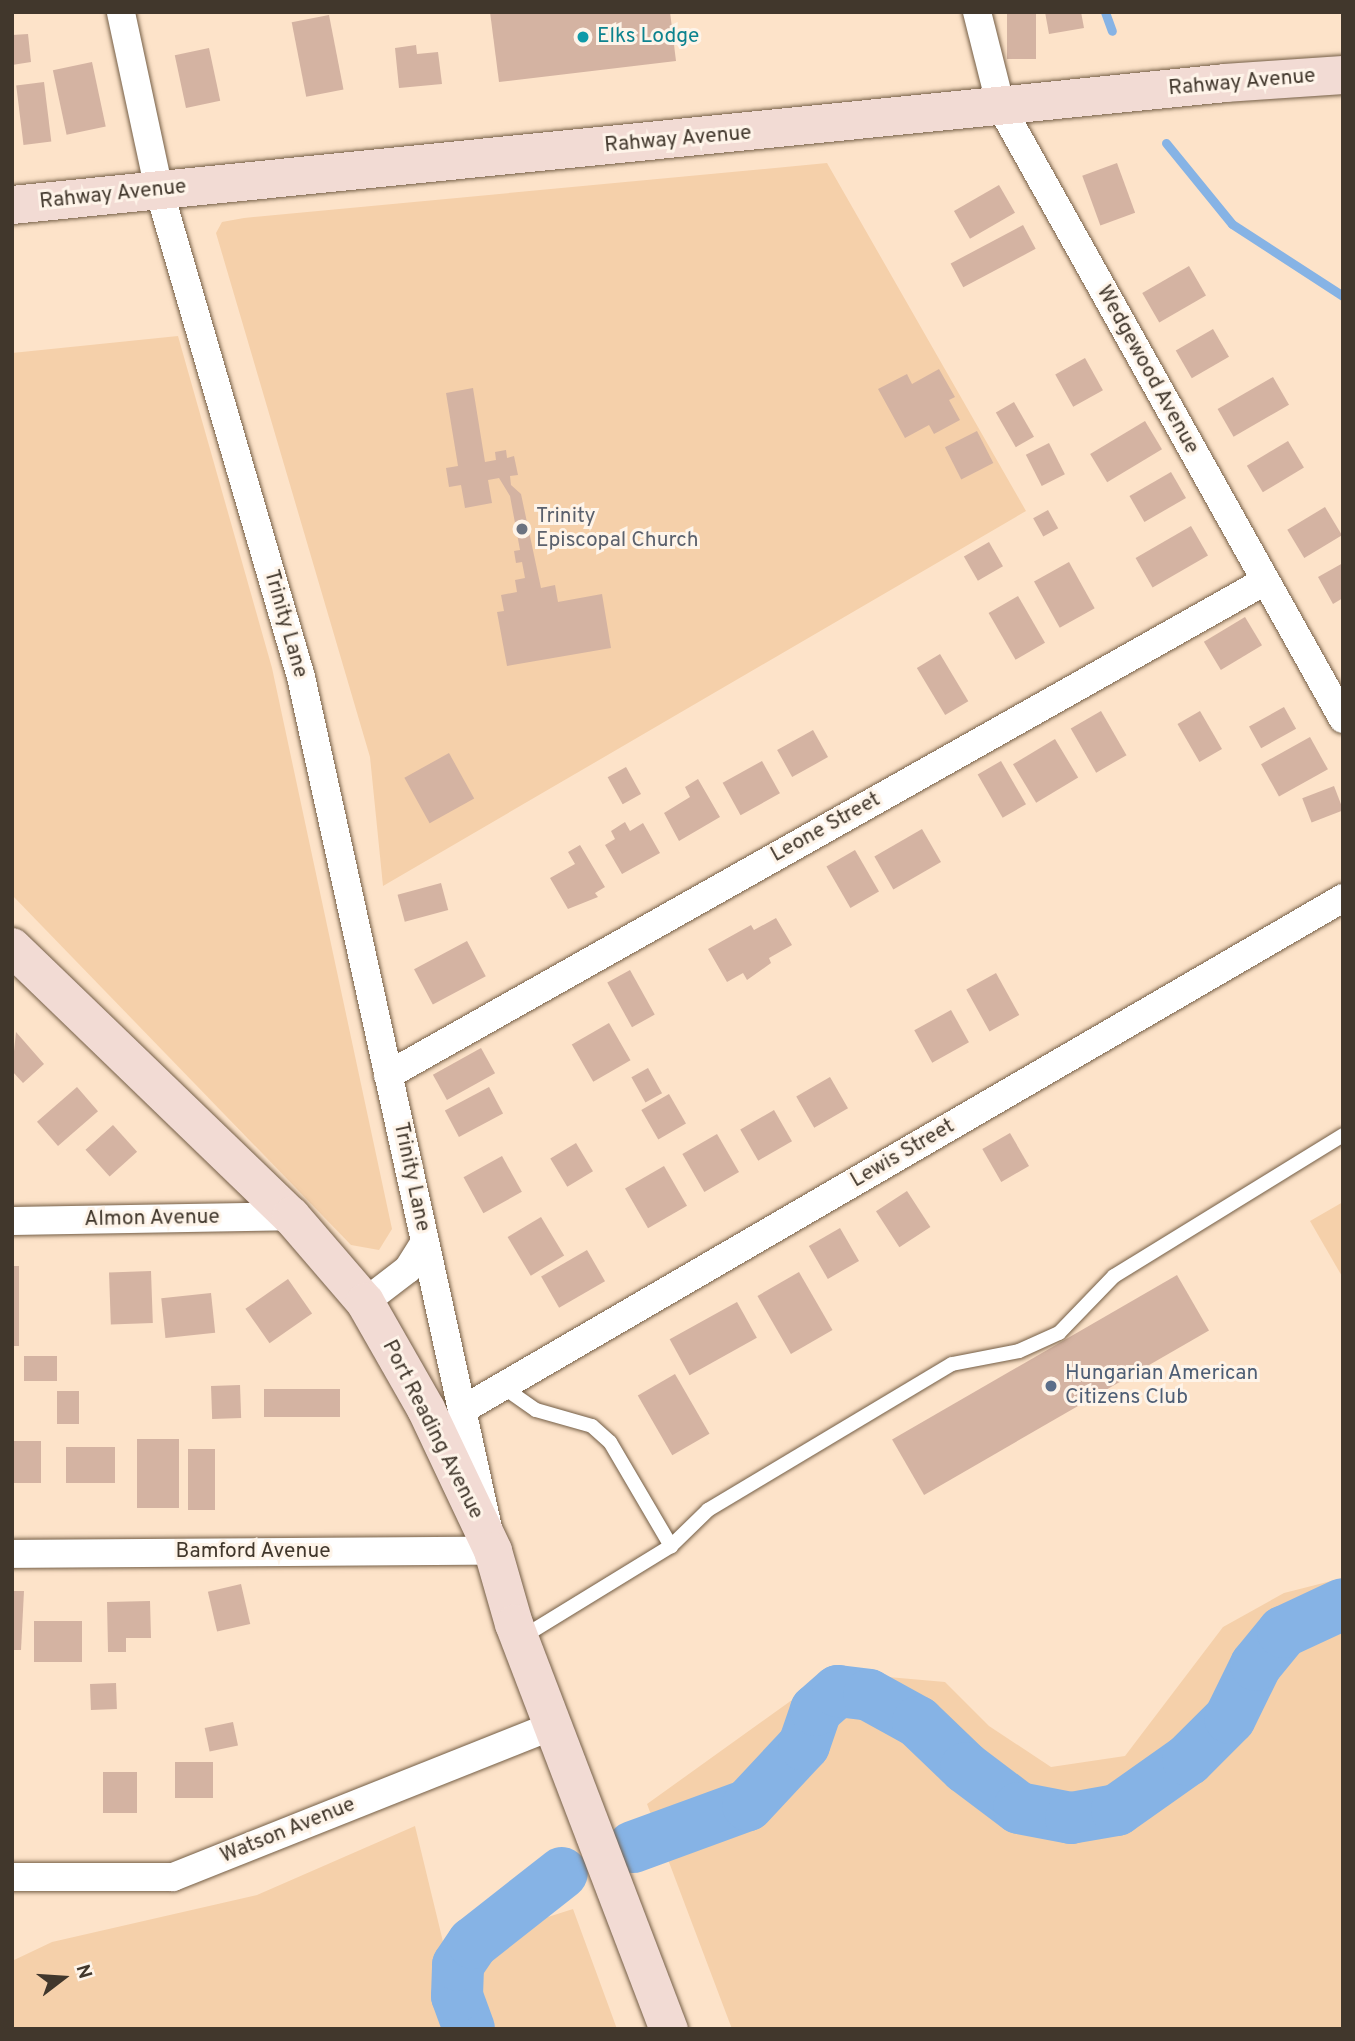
<!DOCTYPE html>
<style>
body{margin:0}
#map{position:relative;width:1355px;height:2041px;overflow:hidden;background:#fde3c9;font-family:Overpass,sans-serif}
div>[style]{position:absolute}
[style*='--x']{left:calc(var(--x)*1px);top:calc(var(--y)*1px);width:calc(var(--w)*1px);rotate:calc(var(--a)*1deg)}
.green>*{inset:0;background:#f5d0aa}
.stream>*{height:9px;margin:-4.5px;padding:0 4.5px;transform-origin:4.5px;border-radius:4.5px;background:#86b3e5}
.river>*{height:52px;margin:-26px;padding:0 26px;transform-origin:26px;border-radius:26px;background:#86b3e5}
.building>*{inset:0;background:#d4b3a2;transform-origin:0 0}
.roads{filter:drop-shadow(0 0 2px #745e46) drop-shadow(0 0 2px #745e46)}
.lane>*{height:14px;margin:-7px;padding:0 7px;transform-origin:7px;border-radius:7px;background:#fff}
.street>*{height:28px;margin:-14px;padding:0 14px;transform-origin:14px;border-radius:14px;background:#fff}
.secondary>*{height:38px;margin:-19px;padding:0 19px;transform-origin:19px;border-radius:19px;background:#f2dbd4}
.dots>*{width:19px;height:19px;translate:-50% -50%;box-sizing:border-box;border:4px solid #fef4e9;border-radius:50%}
span{translate:-50% -50%;white-space:nowrap;text-align:center;line-height:1.15;-webkit-text-stroke:6px #fef4e9;paint-order:stroke}
.culture-label{font-size:21px;color:#0d838f}
.left{translate:0 -50%;text-align:left}
.street-label{font-size:21px;color:#41372c}
.worship-label{font-size:21px;color:#5b616d}
.service-label{font-size:21px;color:#4e5e75}
.frame{position:absolute;inset:0;border:14px solid #41372c;pointer-events:none}
.north{position:absolute;left:28px;top:1943px;width:70px;height:70px;-webkit-text-stroke:5px #fef4e9;paint-order:stroke;rotate:73deg;font-size:19px;font-weight:700;line-height:28px;text-align:center;color:#41372c}
.north::after{content:'';display:block;margin:auto;width:24px;height:32px;background:#41372c;clip-path:polygon(50% 0,100% 100%,50% 72%,0 100%)}
</style>
<div id="map">
<div class="green">
<div style="clip-path:polygon(827px 163px,1026px 511px,383px 886px,370px 757px,216px 233px,222px 222px,244px 218px)"></div>
<div style="clip-path:polygon(178px 336px,272px 668px,392px 1229px,379px 1250px,351px 1245px,12px 895px,12px 353px)"></div>
<div style="clip-path:polygon(1343px 1202px,1343px 1278px,1310px 1221px)"></div>
<div style="clip-path:polygon(1343px 1578px,1343px 2029px,732px 2029px,647px 1804px,831px 1672px,945px 1682px,989px 1726px,1051px 1767px,1125px 1756px,1223px 1627px,1284px 1593px)"></div>
<div style="clip-path:polygon(415px 1826px,445px 1950px,573px 1909px,617px 2029px,12px 2029px,12px 1961px,52px 1942px,257px 1895px)"></div>
</div>
<div class="stream">
<div style="--x:1105;--y:12;--w:20;--a:70"></div>
<div style="--x:1166;--y:143;--w:104;--a:50.8"></div>
<div style="--x:1232;--y:224;--w:132;--a:33"></div>
</div>
<div class="river">
<div style="--x:633;--y:1847;--w:122;--a:-20.1"></div>
<div style="--x:748;--y:1805;--w:82;--a:-47"></div>
<div style="--x:804;--y:1745;--w:37;--a:-71"></div>
<div style="--x:816;--y:1710;--w:29;--a:-41"></div>
<div style="--x:838;--y:1691;--w:31;--a:7"></div>
<div style="--x:869;--y:1695;--w:56;--a:28.9"></div>
<div style="--x:918;--y:1722;--w:66;--a:43.8"></div>
<div style="--x:966;--y:1768;--w:66;--a:37"></div>
<div style="--x:1019;--y:1808;--w:53;--a:10.9"></div>
<div style="--x:1071;--y:1818;--w:47;--a:-9.9"></div>
<div style="--x:1117;--y:1810;--w:87;--a:-35.2"></div>
<div style="--x:1188;--y:1760;--w:59;--a:-45"></div>
<div style="--x:1230;--y:1718;--w:59;--a:-63.9"></div>
<div style="--x:1256;--y:1665;--w:43;--a:-50.7"></div>
<div style="--x:1283;--y:1632;--w:66;--a:-25"></div>
<div style="--x:469;--y:2029;--w:35;--a:-110"></div>
<div style="--x:457;--y:1996;--w:31;--a:-88"></div>
<div style="--x:458;--y:1965;--w:27;--a:-56"></div>
<div style="--x:473;--y:1943;--w:113;--a:-38.2"></div>
</div>
<div class="building">
<div style="clip-path:polygon(490px 12px,670px 12px,676px 61px,499px 82px)"></div>
<div style="left:1007px;top:12px;width:29px;height:47px"></div>
<div style="clip-path:polygon(1045px 12px,1081px 12px,1084px 28px,1049px 34px)"></div>
<div style="left:329px;top:15px;width:76px;height:38px;rotate:79deg"></div>
<div style="clip-path:polygon(28px 34px,31px 62px,12px 65px,12px 35px)"></div>
<div style="clip-path:polygon(416px 45px,417px 54px,438px 52px,442px 84px,399px 88px,395px 48px)"></div>
<div style="left:209px;top:48px;width:54px;height:35px;rotate:78deg"></div>
<div style="left:92px;top:62px;width:66px;height:40px;rotate:78deg"></div>
<div style="left:44px;top:82px;width:60px;height:28px;rotate:83deg"></div>
<div style="left:1117px;top:163px;width:53px;height:37px;rotate:70deg"></div>
<div style="left:999px;top:185px;width:32px;height:52px;rotate:60deg"></div>
<div style="left:1023px;top:225px;width:27px;height:82px;rotate:62deg"></div>
<div style="left:1189px;top:266px;width:34px;height:54px;rotate:60deg"></div>
<div style="left:1213px;top:329px;width:32px;height:43px;rotate:60deg"></div>
<div style="left:1085px;top:358px;width:37px;height:34px;rotate:61deg"></div>
<div style="clip-path:polygon(939px 369px,955px 397px,949px 400px,960px 420px,934px 434px,929px 425px,905px 438px,878px 389px,907px 374px,912px 384px)"></div>
<div style="left:1273px;top:377px;width:32px;height:64px;rotate:60deg"></div>
<div style="clip-path:polygon(473px 388px,485px 462px,496px 460px,495px 452px,506px 450px,507px 458px,514px 456px,518px 475px,510px 476px,511px 485px,521px 494px,541px 588px,555px 585px,558px 602px,602px 594px,611px 648px,507px 666px,497px 612px,504px 611px,501px 595px,517px 592px,515px 580px,525px 578px,522px 562px,516px 563px,514px 551px,520px 550px,510px 496px,499px 478px,488px 480px,492px 503px,465px 508px,461px 485px,449px 487px,446px 468px,458px 466px,446px 393px)"></div>
<div style="left:1014px;top:402px;width:40px;height:21px;rotate:60deg"></div>
<div style="left:1145px;top:421px;width:33px;height:64px;rotate:59deg"></div>
<div style="left:977px;top:431px;width:36px;height:36px;rotate:63deg"></div>
<div style="left:1288px;top:441px;width:31px;height:48px;rotate:59deg"></div>
<div style="left:1049px;top:443px;width:35px;height:26px;rotate:63deg"></div>
<div style="left:1171px;top:472px;width:30px;height:48px;rotate:60deg"></div>
<div style="left:1325px;top:507px;width:33px;height:44px;rotate:59deg"></div>
<div style="left:1048px;top:510px;width:21px;height:17px;rotate:61deg"></div>
<div style="left:1191px;top:526px;width:34px;height:64px;rotate:60deg"></div>
<div style="left:989px;top:542px;width:28px;height:29px;rotate:60deg"></div>
<div style="left:1069px;top:562px;width:53px;height:40px;rotate:61deg"></div>
<div style="clip-path:polygon(1343px 563px,1343px 598px,1333px 604px,1318px 577px)"></div>
<div style="left:1018px;top:596px;width:54px;height:34px;rotate:60deg"></div>
<div style="left:1245px;top:617px;width:33px;height:48px;rotate:59deg"></div>
<div style="left:940px;top:654px;width:55px;height:27px;rotate:59deg"></div>
<div style="left:1284px;top:707px;width:25px;height:40px;rotate:61deg"></div>
<div style="left:1101px;top:711px;width:51px;height:35px;rotate:60deg"></div>
<div style="left:1200px;top:711px;width:44px;height:26px;rotate:60deg"></div>
<div style="left:813px;top:730px;width:31px;height:41px;rotate:61deg"></div>
<div style="left:1310px;top:737px;width:37px;height:56px;rotate:61deg"></div>
<div style="left:1055px;top:739px;width:45px;height:49px;rotate:59deg"></div>
<div style="left:449px;top:753px;width:52px;height:51px;rotate:61deg"></div>
<div style="left:762px;top:761px;width:37px;height:45px;rotate:61deg"></div>
<div style="left:1001px;top:761px;width:50px;height:27px;rotate:60deg"></div>
<div style="left:626px;top:767px;width:31px;height:21px;rotate:61deg"></div>
<div style="clip-path:polygon(698px 779px,720px 817px,679px 841px,664px 813px,690px 797px,685px 787px)"></div>
<div style="left:1334px;top:786px;width:26px;height:34px;rotate:69deg"></div>
<div style="clip-path:polygon(625px 822px,630px 831px,643px 823px,660px 853px,622px 874px,605px 845px,615px 839px,611px 831px)"></div>
<div style="left:922px;top:829px;width:38px;height:55px;rotate:60deg"></div>
<div style="clip-path:polygon(580px 845px,605px 887px,595px 893px,598px 897px,568px 909px,550px 878px,575px 864px,568px 852px)"></div>
<div style="left:855px;top:850px;width:48px;height:33px;rotate:60deg"></div>
<div style="left:441px;top:883px;width:28px;height:45px;rotate:75deg"></div>
<div style="clip-path:polygon(776px 918px,792px 945px,769px 958px,771px 963px,747px 980px,743px 973px,727px 982px,708px 949px,751px 925px,754px 930px)"></div>
<div style="left:467px;top:941px;width:40px;height:60px;rotate:62deg"></div>
<div style="left:630px;top:970px;width:51px;height:26px;rotate:61deg"></div>
<div style="left:996px;top:973px;width:48px;height:34px;rotate:61deg"></div>
<div style="left:951px;top:1010px;width:37px;height:42px;rotate:61deg"></div>
<div style="left:609px;top:1023px;width:43px;height:43px;rotate:60deg"></div>
<div style="clip-path:polygon(16px 1032px,44px 1064px,23px 1083px,12px 1071px)"></div>
<div style="left:481px;top:1048px;width:29px;height:55px;rotate:61deg"></div>
<div style="left:648px;top:1068px;width:29px;height:19px;rotate:61deg"></div>
<div style="left:830px;top:1077px;width:36px;height:39px;rotate:60deg"></div>
<div style="left:77px;top:1087px;width:32px;height:53px;rotate:49deg"></div>
<div style="left:489px;top:1087px;width:30px;height:50px;rotate:62deg"></div>
<div style="left:669px;top:1094px;width:34px;height:32px;rotate:60deg"></div>
<div style="left:774px;top:1110px;width:36px;height:39px;rotate:60deg"></div>
<div style="left:113px;top:1125px;width:36px;height:37px;rotate:48deg"></div>
<div style="left:1010px;top:1133px;width:38px;height:32px;rotate:60deg"></div>
<div style="left:717px;top:1134px;width:44px;height:40px;rotate:60deg"></div>
<div style="left:576px;top:1143px;width:33px;height:30px;rotate:59deg"></div>
<div style="left:502px;top:1156px;width:41px;height:44px;rotate:61deg"></div>
<div style="left:664px;top:1166px;width:46px;height:45px;rotate:60deg"></div>
<div style="left:907px;top:1191px;width:43px;height:37px;rotate:57deg"></div>
<div style="left:541px;top:1217px;width:45px;height:39px;rotate:59deg"></div>
<div style="left:840px;top:1228px;width:38px;height:36px;rotate:60deg"></div>
<div style="left:587px;top:1250px;width:36px;height:53px;rotate:60deg"></div>
<div style="left:12px;top:1266px;width:7px;height:80px"></div>
<div style="left:151px;top:1271px;width:52px;height:42px;rotate:88deg"></div>
<div style="left:799px;top:1272px;width:67px;height:48px;rotate:60deg"></div>
<div style="left:1177px;top:1275px;width:64px;height:329px;rotate:60deg"></div>
<div style="left:288px;top:1279px;width:42px;height:52px;rotate:55deg"></div>
<div style="left:211px;top:1293px;width:40px;height:50px;rotate:84deg"></div>
<div style="left:737px;top:1302px;width:41px;height:77px;rotate:61deg"></div>
<div style="left:24px;top:1356px;width:33px;height:25px"></div>
<div style="left:675px;top:1374px;width:69px;height:43px;rotate:60deg"></div>
<div style="left:240px;top:1385px;width:33px;height:29px;rotate:88deg"></div>
<div style="left:264px;top:1389px;width:76px;height:28px"></div>
<div style="left:57px;top:1391px;width:22px;height:33px"></div>
<div style="left:137px;top:1439px;width:42px;height:69px"></div>
<div style="left:12px;top:1441px;width:29px;height:42px"></div>
<div style="left:66px;top:1447px;width:49px;height:36px"></div>
<div style="left:188px;top:1449px;width:27px;height:61px"></div>
<div style="left:241px;top:1584px;width:41px;height:34px;rotate:77deg"></div>
<div style="clip-path:polygon(12px 1591px,24px 1591px,21px 1650px,12px 1650px)"></div>
<div style="clip-path:polygon(150px 1601px,151px 1638px,126px 1638px,126px 1652px,108px 1652px,107px 1602px)"></div>
<div style="left:34px;top:1621px;width:48px;height:41px"></div>
<div style="left:116px;top:1683px;width:26px;height:26px;rotate:88deg"></div>
<div style="left:233px;top:1722px;width:24px;height:29px;rotate:78deg"></div>
<div style="left:213px;top:1762px;width:36px;height:38px;rotate:90deg"></div>
<div style="left:103px;top:1772px;width:34px;height:41px"></div>
</div>
<div class="roads">
<div class="lane">
<div style="--x:503;--y:1387;--w:40;--a:34.9"></div>
<div style="--x:536;--y:1410;--w:58;--a:15.9"></div>
<div style="--x:592;--y:1426;--w:24;--a:42"></div>
<div style="--x:610;--y:1442;--w:121;--a:59.6"></div>
<div style="--x:671;--y:1546;--w:176;--a:148.5"></div>
<div style="--x:671;--y:1546;--w:52;--a:-44.2"></div>
<div style="--x:708;--y:1510;--w:284;--a:-30.9"></div>
<div style="--x:952;--y:1364;--w:68;--a:-11"></div>
<div style="--x:1019;--y:1351;--w:44;--a:-24.2"></div>
<div style="--x:1059;--y:1333;--w:79;--a:-46"></div>
<div style="--x:1114;--y:1276;--w:269;--a:-31.6"></div>
</div>
<div class="street">
<div style="--x:977;--y:12;--w:98;--a:75.8"></div>
<div style="--x:1001;--y:107;--w:701;--a:60.8"></div>
<div style="--x:388;--y:1075;--w:1007;--a:-29.39"></div>
<div style="--x:12;--y:1221;--w:279;--a:-1"></div>
<div style="--x:365;--y:1302;--w:54;--a:-37.5"></div>
<div style="--x:408;--y:1269;--w:32;--a:-58"></div>
<div style="--x:462;--y:1410;--w:1019;--a:-30.16"></div>
<div style="--x:12;--y:1554;--w:481;--a:-0.4"></div>
<div style="--x:493;--y:1551;--w:895;--a:-102.39"></div>
<div style="--x:301;--y:677;--w:507;--a:-106.26"></div>
<div style="--x:159;--y:190;--w:182;--a:-102.1"></div>
<div style="--x:12;--y:1877;--w:161;--a:0"></div>
<div style="--x:173;--y:1877;--w:409;--a:-21.7"></div>
</div>
<div class="secondary">
<div style="--x:12;--y:205;--w:1219;--a:-5.74"></div>
<div style="--x:1225;--y:83;--w:118;--a:-3.9"></div>
<div style="--x:12;--y:947;--w:388;--a:44"></div>
<div style="--x:291;--y:1216;--w:113;--a:49.3"></div>
<div style="--x:365;--y:1302;--w:123;--a:60.3"></div>
<div style="--x:426;--y:1409;--w:157;--a:64.7"></div>
<div style="--x:493;--y:1551;--w:76;--a:74"></div>
<div style="--x:514;--y:1624;--w:434;--a:69.1"></div>
</div>
</div>
<div class="dots">
<div style="left:583px;top:37px;background:#0f9aa8"></div>
<div style="left:522px;top:529px;background:#6b7280"></div>
<div style="left:1051px;top:1386px;background:#5c6f8a"></div>
</div>
<div class="culture-label">
<span class="left" style="left:597px;top:37px">Elks Lodge</span>
</div>
<div class="street-label">
<span style="left:1242px;top:83px;rotate:-5deg">Rahway Avenue</span>
<span style="left:678px;top:140px;rotate:-5deg">Rahway Avenue</span>
<span style="left:113px;top:195px;rotate:-6deg">Rahway Avenue</span>
<span style="left:1147px;top:370px;rotate:61deg">Wedgewood Avenue</span>
<span style="left:285px;top:624px;rotate:74deg">Trinity Lane</span>
<span style="left:826px;top:828px;rotate:-29deg">Leone Street</span>
<span style="left:903px;top:1154px;rotate:-30deg">Lewis Street</span>
<span style="left:411px;top:1177px;rotate:78deg">Trinity Lane</span>
<span style="left:152px;top:1219px;rotate:-1deg">Almon Avenue</span>
<span style="left:432px;top:1430px;rotate:63deg">Port Reading Avenue</span>
<span style="left:253px;top:1552px">Bamford Avenue</span>
<span style="left:288px;top:1831px;rotate:-22deg">Watson Avenue</span>
</div>
<div class="worship-label">
<span class="left" style="left:536px;top:529px">Trinity<br>Episcopal Church</span>
</div>
<div class="service-label">
<span class="left" style="left:1065px;top:1386px">Hungarian American<br>Citizens Club</span>
</div>
<div class="frame"></div>
<div class="north">N</div>
</div>
